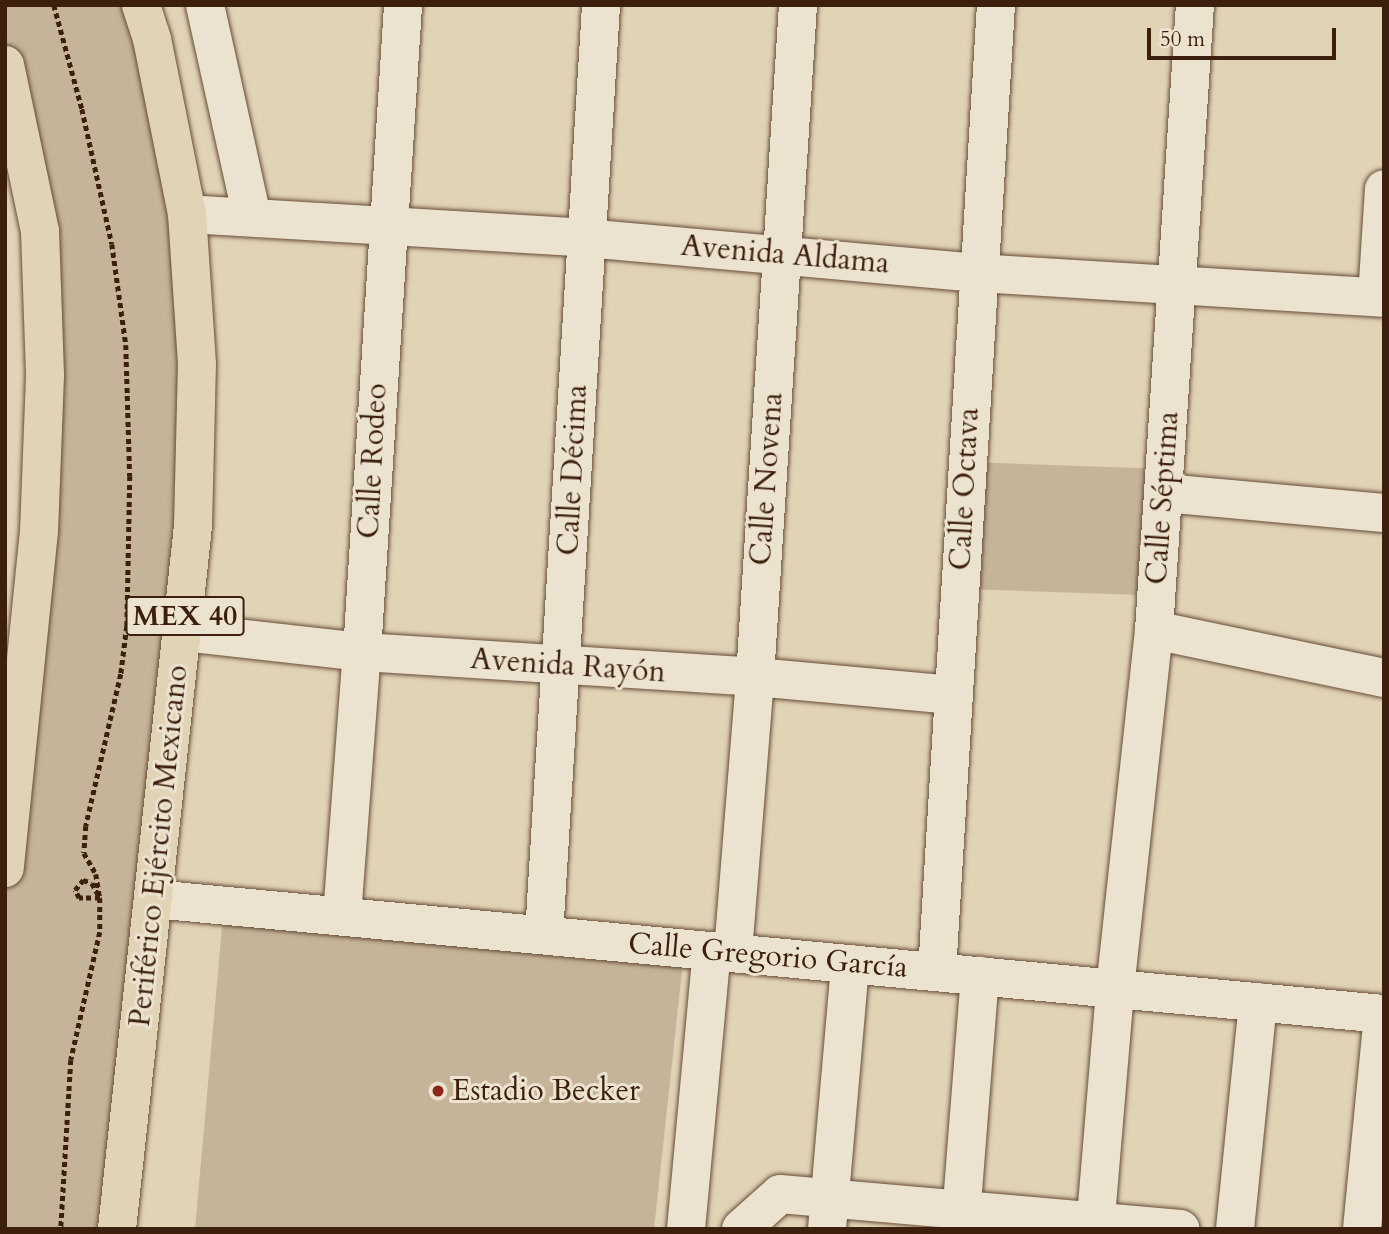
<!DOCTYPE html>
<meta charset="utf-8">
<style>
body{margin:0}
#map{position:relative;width:1389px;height:1234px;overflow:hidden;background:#e1d3b6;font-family:Cardo,serif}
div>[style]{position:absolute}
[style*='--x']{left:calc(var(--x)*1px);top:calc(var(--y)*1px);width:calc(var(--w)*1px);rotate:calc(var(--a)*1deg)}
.green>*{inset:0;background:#c5b499;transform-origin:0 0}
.path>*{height:4.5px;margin-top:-2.25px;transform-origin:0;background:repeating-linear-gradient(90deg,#3d1f0d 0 5px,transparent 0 8.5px)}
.roads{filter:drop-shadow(0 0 2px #664c37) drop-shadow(0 0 2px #664c37)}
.minor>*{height:38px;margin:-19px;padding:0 19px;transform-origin:19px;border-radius:19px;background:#ece2d0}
.highway>*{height:38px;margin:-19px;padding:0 19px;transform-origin:19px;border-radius:19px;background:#e1d3b6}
.dots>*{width:19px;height:19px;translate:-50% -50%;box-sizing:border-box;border:4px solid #ece2d0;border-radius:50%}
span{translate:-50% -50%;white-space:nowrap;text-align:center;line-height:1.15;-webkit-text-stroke:6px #ece2d0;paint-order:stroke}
.shield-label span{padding:2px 5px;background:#ece2d0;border:2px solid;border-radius:5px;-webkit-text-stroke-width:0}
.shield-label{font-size:28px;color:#3d1f0d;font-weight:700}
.street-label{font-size:30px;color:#3d1f0d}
.poi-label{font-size:30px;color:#3d1f0d}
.left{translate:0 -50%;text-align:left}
.frame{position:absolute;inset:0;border:7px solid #3d1f0d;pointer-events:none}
.scale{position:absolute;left:1147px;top:28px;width:189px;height:32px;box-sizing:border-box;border:4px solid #3d1f0d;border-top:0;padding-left:9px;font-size:21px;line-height:24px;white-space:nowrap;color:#3d1f0d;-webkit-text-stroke:5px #ece2d0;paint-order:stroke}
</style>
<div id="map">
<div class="green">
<div style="clip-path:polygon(5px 5px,131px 5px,171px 162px,193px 404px,112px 1229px,5px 1229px,5px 919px,48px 335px,5px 52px)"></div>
<div style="left:968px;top:462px;width:198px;height:127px;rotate:2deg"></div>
<div style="clip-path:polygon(224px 905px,684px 953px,654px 1229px,195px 1229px)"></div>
</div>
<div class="path">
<div style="--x:54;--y:5;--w:108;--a:74.9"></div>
<div style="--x:82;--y:109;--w:138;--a:77.5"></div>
<div style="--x:112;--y:244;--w:102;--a:82.1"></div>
<div style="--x:126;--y:345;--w:131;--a:88.3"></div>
<div style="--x:130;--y:476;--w:150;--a:91.1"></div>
<div style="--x:127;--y:626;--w:48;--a:97.1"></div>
<div style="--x:121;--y:674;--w:156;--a:103"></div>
<div style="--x:86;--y:826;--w:27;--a:94"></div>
<div style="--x:84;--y:853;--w:24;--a:60"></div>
<div style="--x:96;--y:874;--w:24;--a:81"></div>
<div style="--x:100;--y:898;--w:34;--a:90"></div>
<div style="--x:100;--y:932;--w:131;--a:102.8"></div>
<div style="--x:71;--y:1060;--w:169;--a:93.4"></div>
<div style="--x:83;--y:880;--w:9;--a:18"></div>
<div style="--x:92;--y:883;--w:17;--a:62"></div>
<div style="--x:100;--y:898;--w:21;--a:180"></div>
<div style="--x:79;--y:898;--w:9;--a:-117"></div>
<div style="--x:75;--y:890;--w:13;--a:-51"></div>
</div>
<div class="roads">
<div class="minor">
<div style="--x:205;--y:5;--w:217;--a:77.5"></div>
<div style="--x:187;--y:214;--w:400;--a:3.4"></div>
<div style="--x:586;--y:238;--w:394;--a:5.1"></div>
<div style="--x:978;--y:273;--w:407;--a:3.5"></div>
<div style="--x:1377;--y:297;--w:108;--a:-86.3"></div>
<div style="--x:1164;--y:493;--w:221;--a:5.2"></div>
<div style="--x:1154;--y:630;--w:235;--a:11.8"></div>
<div style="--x:183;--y:632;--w:180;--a:6.4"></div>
<div style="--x:362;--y:652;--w:394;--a:3.6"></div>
<div style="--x:755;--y:677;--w:199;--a:5.2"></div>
<div style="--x:153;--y:899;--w:1236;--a:5.34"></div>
<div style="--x:342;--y:916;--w:265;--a:-85.7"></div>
<div style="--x:362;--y:652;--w:648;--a:-86.37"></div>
<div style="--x:544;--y:935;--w:932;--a:-86.49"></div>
<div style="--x:733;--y:952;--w:276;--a:-85.4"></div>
<div style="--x:755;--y:677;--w:673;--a:-86.34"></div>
<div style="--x:937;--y:972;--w:969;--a:-86.51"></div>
<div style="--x:686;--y:1229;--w:279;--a:-84.7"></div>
<div style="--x:741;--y:1229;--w:52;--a:-41.9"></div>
<div style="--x:780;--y:1194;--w:402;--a:5"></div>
<div style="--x:827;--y:1229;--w:266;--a:-85"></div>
<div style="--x:960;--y:1229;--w:254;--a:-85.5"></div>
<div style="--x:1095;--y:1229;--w:241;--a:-85.2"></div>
<div style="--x:1115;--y:989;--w:361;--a:-83.8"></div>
<div style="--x:1154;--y:630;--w:626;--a:-86.25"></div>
<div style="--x:1235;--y:1229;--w:228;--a:-84.2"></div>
<div style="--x:1362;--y:1229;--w:216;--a:-84.4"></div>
</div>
<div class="highway">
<div style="--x:5;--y:65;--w:170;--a:78.1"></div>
<div style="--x:40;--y:231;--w:145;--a:88"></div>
<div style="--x:45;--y:376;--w:155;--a:92.2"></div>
<div style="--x:39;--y:531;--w:339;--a:95.8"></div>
<div style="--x:117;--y:1229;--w:707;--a:-83.83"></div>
<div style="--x:193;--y:526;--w:162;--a:-88.6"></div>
<div style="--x:197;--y:364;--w:150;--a:-93.8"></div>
<div style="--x:187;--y:214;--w:178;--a:-101.3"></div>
<div style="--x:152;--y:39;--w:36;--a:-108"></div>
</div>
</div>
<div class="dots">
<div style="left:438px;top:1091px;background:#8f2418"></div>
</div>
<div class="shield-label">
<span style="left:185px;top:616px">MEX 40</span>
</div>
<div class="street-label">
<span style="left:785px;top:255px;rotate:5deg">Avenida Aldama</span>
<span style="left:373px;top:461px;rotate:-87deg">Calle Rodeo</span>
<span style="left:573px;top:470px;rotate:-87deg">Calle Décima</span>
<span style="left:767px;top:479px;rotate:-86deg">Calle Novena</span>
<span style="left:965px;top:489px;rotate:-87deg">Calle Octava</span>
<span style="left:1163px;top:498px;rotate:-86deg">Calle Séptima</span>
<span style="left:568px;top:666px;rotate:4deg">Avenida Rayón</span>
<span style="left:159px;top:846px;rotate:-84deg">Periférico Ejército Mexicano</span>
<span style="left:768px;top:956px;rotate:5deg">Calle Gregorio García</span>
</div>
<div class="poi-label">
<span class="left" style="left:452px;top:1091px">Estadio Becker</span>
</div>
<div class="frame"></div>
<div class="scale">50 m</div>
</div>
